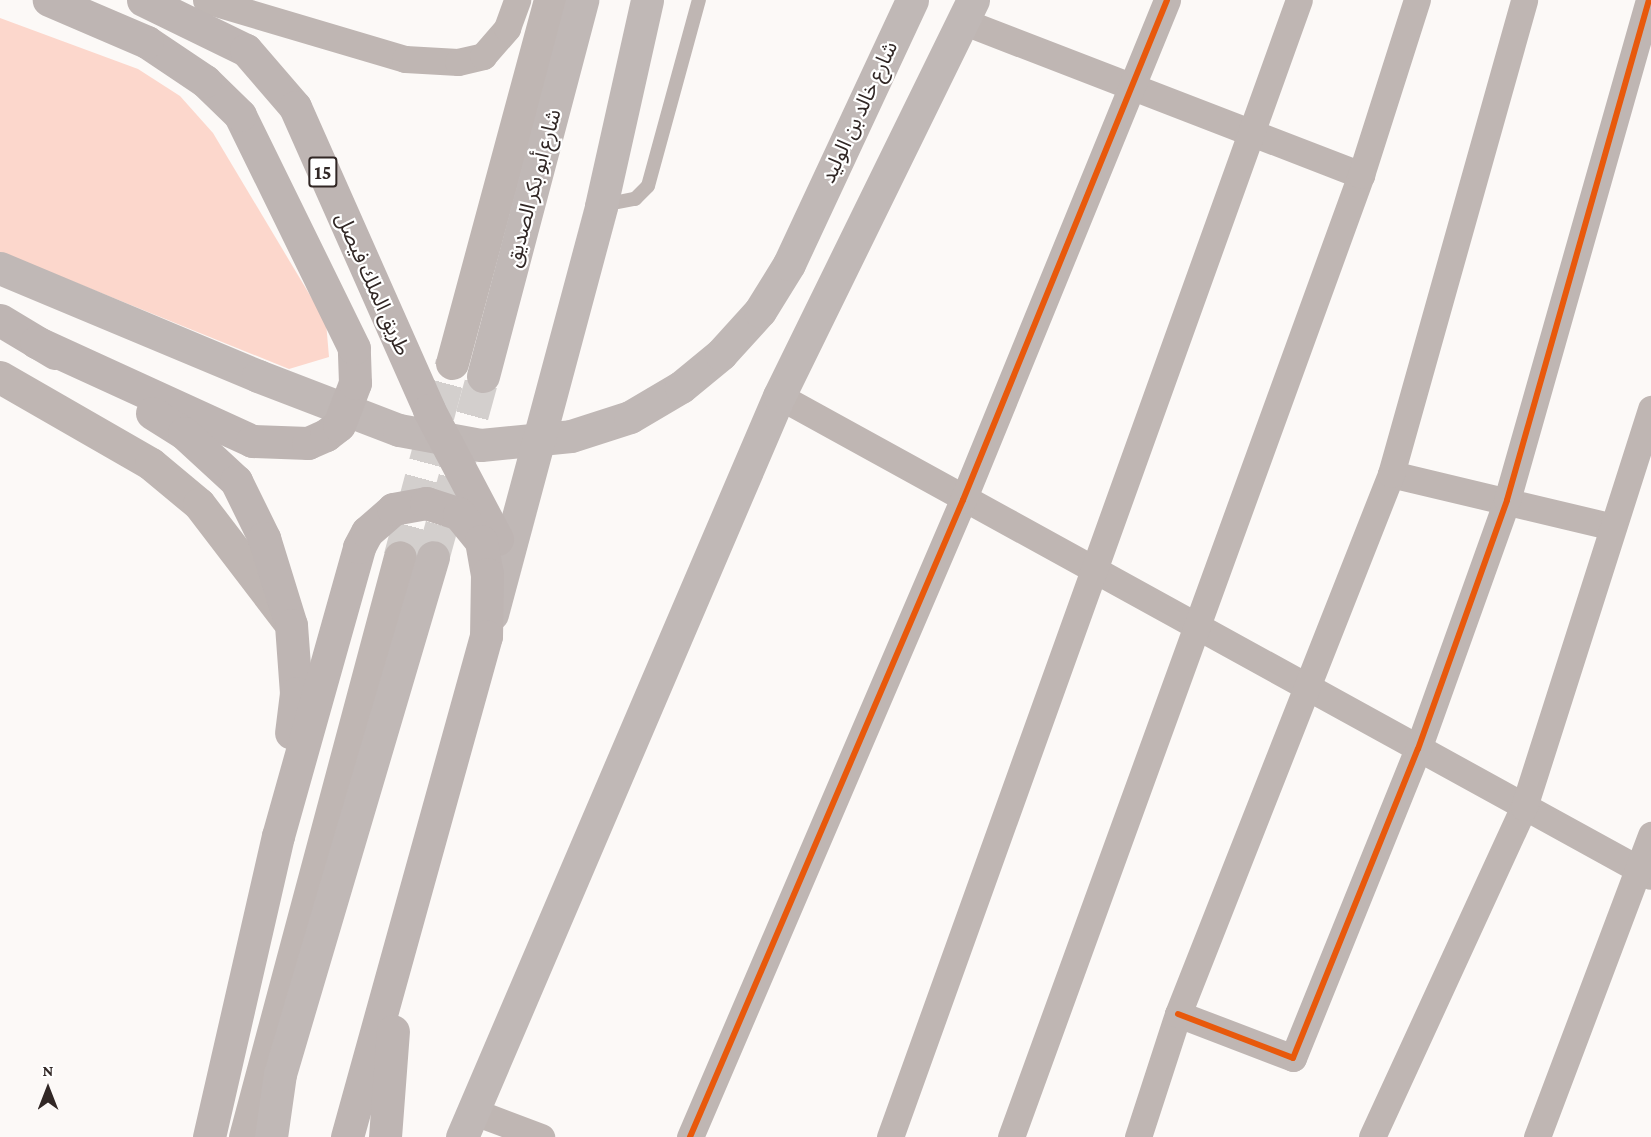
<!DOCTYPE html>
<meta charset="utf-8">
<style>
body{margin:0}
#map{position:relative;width:1651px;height:1137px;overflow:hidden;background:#fcf9f7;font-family:"Crimson Pro","Noto Sans Arabic",serif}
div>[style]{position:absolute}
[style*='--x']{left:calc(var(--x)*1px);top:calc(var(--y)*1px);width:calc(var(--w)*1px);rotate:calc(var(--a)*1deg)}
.green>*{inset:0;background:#fcd7cc}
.tertiary-tunnel>*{height:33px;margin-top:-16.5px;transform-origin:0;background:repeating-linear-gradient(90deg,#d3cfcd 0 33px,transparent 0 49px)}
.primary-tunnel>*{height:33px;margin-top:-16.5px;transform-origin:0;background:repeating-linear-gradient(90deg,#d3cfcd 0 33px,transparent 0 49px)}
.service>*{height:14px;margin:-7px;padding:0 7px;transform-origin:7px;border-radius:7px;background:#bfb6b3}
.minor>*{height:27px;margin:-13.5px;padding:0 13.5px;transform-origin:13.5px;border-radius:13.5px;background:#bfb6b3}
.tertiary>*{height:33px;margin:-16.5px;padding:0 16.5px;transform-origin:16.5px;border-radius:16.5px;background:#bfb6b3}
.primary>*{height:33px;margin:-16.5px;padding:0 16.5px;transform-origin:16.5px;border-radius:16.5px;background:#c0b8b6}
.trunk>*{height:33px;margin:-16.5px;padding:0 16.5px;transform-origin:16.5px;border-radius:16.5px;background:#beb5b3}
.cycleway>*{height:6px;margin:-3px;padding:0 3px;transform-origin:3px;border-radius:3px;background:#e8590c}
span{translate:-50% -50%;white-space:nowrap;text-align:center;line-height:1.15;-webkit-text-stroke:4.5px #fff;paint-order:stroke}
.shield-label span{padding:2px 4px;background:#fff;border:2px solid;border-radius:4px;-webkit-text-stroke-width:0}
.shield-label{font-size:20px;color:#312725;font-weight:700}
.street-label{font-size:21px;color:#312725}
.north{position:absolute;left:18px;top:1059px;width:60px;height:60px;-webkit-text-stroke:4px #fff;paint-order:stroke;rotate:0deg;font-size:16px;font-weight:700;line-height:24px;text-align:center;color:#312725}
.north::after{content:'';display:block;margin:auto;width:21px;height:27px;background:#312725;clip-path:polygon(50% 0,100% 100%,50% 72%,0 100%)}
</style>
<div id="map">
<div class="green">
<div style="clip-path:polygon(0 18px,138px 69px,180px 96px,213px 133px,326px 322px,329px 357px,289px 369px,0 252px)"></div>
</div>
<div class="tertiary-tunnel">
<div style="--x:400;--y:557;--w:201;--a:-75"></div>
</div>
<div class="primary-tunnel">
<div style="--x:433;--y:557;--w:188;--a:-74.6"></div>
</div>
<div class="service">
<div style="--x:603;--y:205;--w:33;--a:-11"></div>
<div style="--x:635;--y:199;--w:18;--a:-45"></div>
<div style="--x:648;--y:186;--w:193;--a:-74.7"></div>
</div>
<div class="minor">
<div style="--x:206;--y:0;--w:208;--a:16.5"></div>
<div style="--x:405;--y:59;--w:53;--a:3.2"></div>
<div style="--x:458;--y:62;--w:26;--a:-13"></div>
<div style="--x:483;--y:56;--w:37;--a:-49"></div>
<div style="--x:507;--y:28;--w:30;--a:-70"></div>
<div style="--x:962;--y:21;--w:428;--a:21.1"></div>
<div style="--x:779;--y:396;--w:995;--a:28.83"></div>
<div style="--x:1391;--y:474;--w:228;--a:13.4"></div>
<div style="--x:1178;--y:1014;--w:123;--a:20.9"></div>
<div style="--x:1293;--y:1058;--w:333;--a:-68"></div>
<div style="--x:1418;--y:749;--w:264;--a:-70.3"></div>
<div style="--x:1507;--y:500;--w:520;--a:-74.15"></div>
<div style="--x:472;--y:1111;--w:74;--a:20.6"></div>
<div style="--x:690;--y:1137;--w:693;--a:-66.8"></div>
<div style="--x:963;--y:500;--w:540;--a:-67.8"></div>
<div style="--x:890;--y:1137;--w:1208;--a:-70.22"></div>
<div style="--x:1011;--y:1137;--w:1024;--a:-70.01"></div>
<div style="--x:1361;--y:175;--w:184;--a:-72.3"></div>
<div style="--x:1138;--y:1137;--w:129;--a:-72"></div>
<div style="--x:1178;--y:1014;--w:580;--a:-68.47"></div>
<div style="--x:1391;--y:474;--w:492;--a:-74.3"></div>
<div style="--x:1372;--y:1137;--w:363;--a:-65.3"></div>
<div style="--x:1524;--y:807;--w:418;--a:-72.3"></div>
<div style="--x:1537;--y:1137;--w:323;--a:-69.3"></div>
</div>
<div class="tertiary">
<div style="--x:452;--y:363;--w:376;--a:-74.9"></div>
<div style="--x:0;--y:377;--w:174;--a:29.9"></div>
<div style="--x:151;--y:464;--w:62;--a:39.8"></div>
<div style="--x:199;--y:504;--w:145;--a:52.6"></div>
<div style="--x:245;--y:1137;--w:600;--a:-75.04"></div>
</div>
<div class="primary">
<div style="--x:0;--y:268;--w:280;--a:22.7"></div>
<div style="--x:258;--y:376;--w:151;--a:21"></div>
<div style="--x:399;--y:430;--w:83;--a:10.4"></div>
<div style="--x:481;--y:445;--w:90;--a:-5.7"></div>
<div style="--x:571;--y:436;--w:62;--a:-17.9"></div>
<div style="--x:630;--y:417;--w:59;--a:-30.5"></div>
<div style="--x:681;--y:387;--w:52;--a:-39.5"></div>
<div style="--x:721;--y:354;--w:58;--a:-47.8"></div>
<div style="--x:760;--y:311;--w:55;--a:-58.3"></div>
<div style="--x:789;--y:264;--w:291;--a:-65"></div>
<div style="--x:483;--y:376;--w:389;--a:-75.2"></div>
<div style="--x:492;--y:614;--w:422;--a:-75"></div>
<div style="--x:601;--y:206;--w:211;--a:-77.4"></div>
<div style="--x:271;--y:1137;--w:64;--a:-81.9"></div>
<div style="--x:280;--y:1074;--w:539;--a:-73.51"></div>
<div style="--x:462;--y:1137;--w:806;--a:-66.84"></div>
<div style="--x:779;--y:396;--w:441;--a:-63.9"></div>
</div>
<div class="trunk">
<div style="--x:143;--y:0;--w:114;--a:25.9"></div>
<div style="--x:246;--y:50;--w:75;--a:49.3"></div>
<div style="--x:295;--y:107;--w:331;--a:66.1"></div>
<div style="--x:429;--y:410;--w:146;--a:62.2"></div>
<div style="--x:0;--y:320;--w:64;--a:31"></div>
<div style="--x:36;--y:342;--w:238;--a:24.6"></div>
<div style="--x:252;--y:441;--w:56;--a:2"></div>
<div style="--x:308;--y:443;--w:20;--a:-24"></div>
<div style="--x:326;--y:435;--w:16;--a:-38"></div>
<div style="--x:339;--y:425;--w:45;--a:-69.1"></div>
<div style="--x:355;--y:383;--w:35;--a:-92"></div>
<div style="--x:354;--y:348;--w:259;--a:-116.1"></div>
<div style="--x:240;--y:115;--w:49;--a:-135.8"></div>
<div style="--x:205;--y:81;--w:70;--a:-146.1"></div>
<div style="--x:147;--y:42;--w:107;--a:-156.8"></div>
<div style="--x:152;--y:413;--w:38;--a:32"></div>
<div style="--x:184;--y:433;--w:71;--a:42.7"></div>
<div style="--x:236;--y:481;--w:64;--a:63.8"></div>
<div style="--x:264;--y:538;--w:91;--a:72.8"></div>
<div style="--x:291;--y:625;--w:68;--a:85.8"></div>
<div style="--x:296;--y:693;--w:40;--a:97.1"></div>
<div style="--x:209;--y:1137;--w:309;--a:-77.1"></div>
<div style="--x:278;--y:836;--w:300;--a:-74.3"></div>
<div style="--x:359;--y:547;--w:17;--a:-62"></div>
<div style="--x:367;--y:532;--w:35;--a:-41"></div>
<div style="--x:393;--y:509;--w:34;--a:-10"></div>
<div style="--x:426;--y:503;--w:35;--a:18"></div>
<div style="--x:459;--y:514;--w:35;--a:51"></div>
<div style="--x:481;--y:541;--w:34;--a:80"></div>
<div style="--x:487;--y:574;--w:62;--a:90.9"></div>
<div style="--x:486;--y:636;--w:520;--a:105.51"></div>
<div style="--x:385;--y:1137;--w:106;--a:-85.7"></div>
</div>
<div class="cycleway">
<div style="--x:1178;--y:1014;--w:123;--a:20.9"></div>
<div style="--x:1293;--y:1058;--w:333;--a:-68"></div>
<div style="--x:1418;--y:749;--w:264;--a:-70.3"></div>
<div style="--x:1507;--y:500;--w:520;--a:-74.15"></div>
<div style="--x:690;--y:1137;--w:693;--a:-66.8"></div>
<div style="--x:963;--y:500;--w:540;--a:-67.8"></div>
</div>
<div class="shield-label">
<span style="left:323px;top:172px">15</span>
</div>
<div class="street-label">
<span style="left:859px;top:112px;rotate:-65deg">شارع خالد بن الوليد</span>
<span style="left:533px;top:188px;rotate:-75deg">شارع أبو بكر الصديق</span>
<span style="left:373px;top:284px;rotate:66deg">طريق الملك فيصل</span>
</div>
<div class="north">N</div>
</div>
